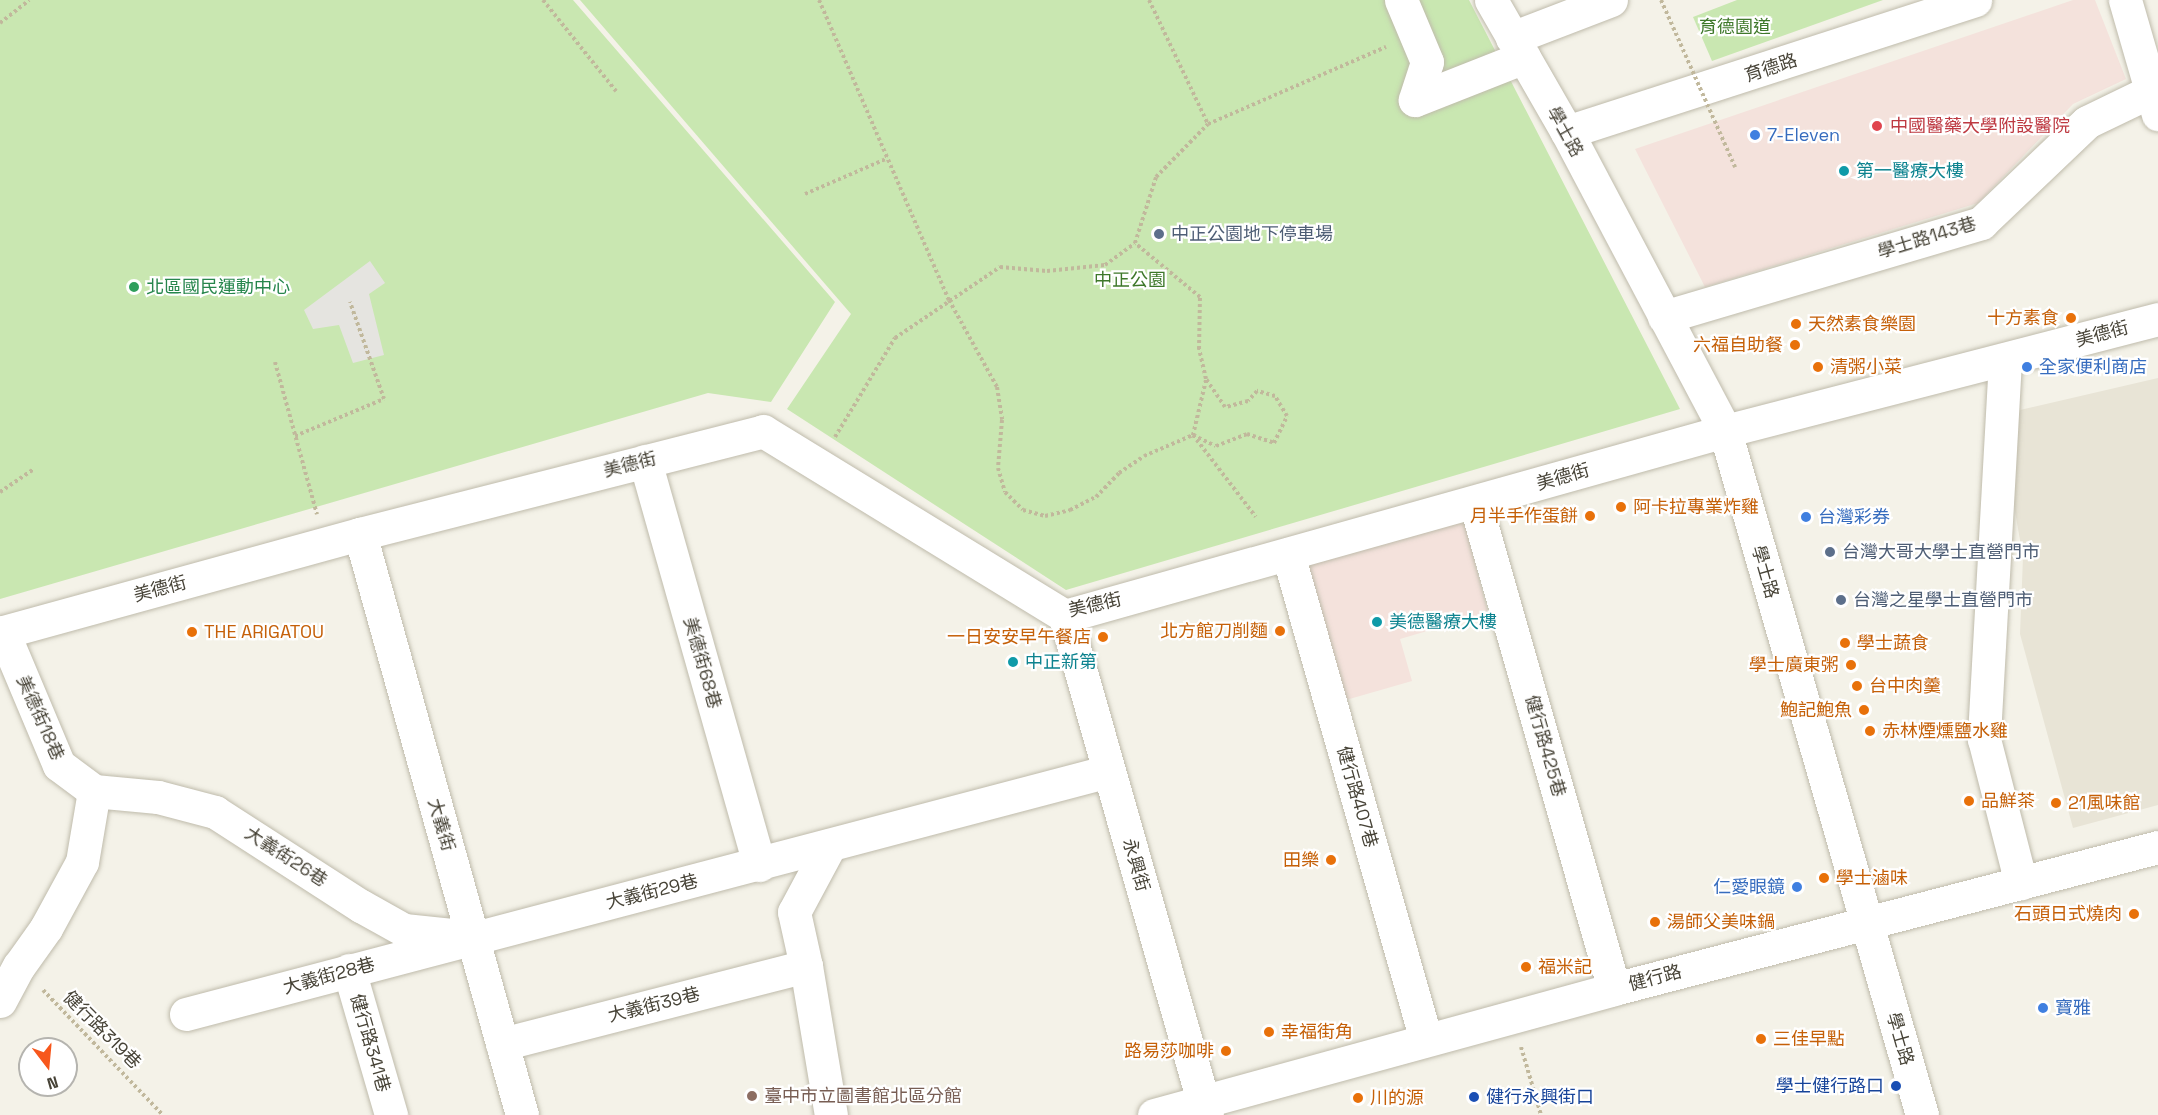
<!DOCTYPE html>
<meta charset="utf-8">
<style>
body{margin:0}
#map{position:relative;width:2158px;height:1115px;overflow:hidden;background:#f4f2e8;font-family:"Space Grotesk","Noto Sans TC",sans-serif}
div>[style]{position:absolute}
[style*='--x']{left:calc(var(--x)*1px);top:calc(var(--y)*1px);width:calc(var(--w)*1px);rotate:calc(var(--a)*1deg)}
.residential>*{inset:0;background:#e8e4d6}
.medical>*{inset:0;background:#f4e2dc}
.green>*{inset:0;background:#c9e7b1}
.parking>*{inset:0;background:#e5e4e0}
.path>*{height:4px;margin-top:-2px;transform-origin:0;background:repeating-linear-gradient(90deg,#c1b89c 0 3px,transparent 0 6px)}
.roads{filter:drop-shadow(0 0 2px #bfbbab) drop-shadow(0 0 2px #bfbbab)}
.minor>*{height:33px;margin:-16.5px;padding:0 16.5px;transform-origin:16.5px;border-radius:16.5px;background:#fff}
.path-bridge>*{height:4px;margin-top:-2px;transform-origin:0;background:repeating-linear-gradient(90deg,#c1b89c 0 3px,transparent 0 6px)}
.dots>*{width:16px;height:16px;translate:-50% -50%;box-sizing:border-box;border:3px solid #fff;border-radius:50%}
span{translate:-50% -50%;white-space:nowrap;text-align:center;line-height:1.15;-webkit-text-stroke:4.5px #fff;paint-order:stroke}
.park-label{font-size:18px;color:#3e782a}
.street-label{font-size:18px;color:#474337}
.health-label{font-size:18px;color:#be3a42}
.left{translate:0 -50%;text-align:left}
.shop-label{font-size:18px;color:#366cbe}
.right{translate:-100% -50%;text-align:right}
.culture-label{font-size:18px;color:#0d838f}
.service-label{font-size:18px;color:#4e5e75}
.leisure-label{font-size:18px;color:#27864d}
.food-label{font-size:18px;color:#c56008}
.transit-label{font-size:18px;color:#164399}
.education-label{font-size:18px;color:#785e54}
.north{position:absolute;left:18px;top:1037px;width:60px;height:60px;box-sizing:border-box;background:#fff;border:2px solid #b5b4af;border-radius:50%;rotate:164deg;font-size:16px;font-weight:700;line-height:24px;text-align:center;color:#474337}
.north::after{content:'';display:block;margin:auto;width:21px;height:27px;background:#f7571c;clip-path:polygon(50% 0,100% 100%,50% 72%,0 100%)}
</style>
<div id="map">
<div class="residential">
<div style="clip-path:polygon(2158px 378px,2158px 805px,2073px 828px,2020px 634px,2023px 557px,1998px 415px)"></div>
</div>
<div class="medical">
<div style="clip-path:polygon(2073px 0,2095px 0,2126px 79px,2073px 104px,1978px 203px,1705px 287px,1635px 149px)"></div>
<div style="clip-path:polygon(1463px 518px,1488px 613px,1400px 639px,1412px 681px,1339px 702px,1301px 563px)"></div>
</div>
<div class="green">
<div style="clip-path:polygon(0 0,573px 0,835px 302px,771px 402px,708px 393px,0 599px)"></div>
<div style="clip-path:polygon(580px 0,1469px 0,1680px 409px,1066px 590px,787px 409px,851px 314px)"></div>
<div style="clip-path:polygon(1737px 0,1883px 0,1712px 61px,1693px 17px)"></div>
</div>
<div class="parking">
<div style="clip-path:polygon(370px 261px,385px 283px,369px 294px,384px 355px,353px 363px,339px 325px,313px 329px,304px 310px)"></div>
</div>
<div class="path">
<div style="--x:543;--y:0;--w:117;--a:51.3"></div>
<div style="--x:819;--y:0;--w:327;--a:66.6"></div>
<div style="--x:949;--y:300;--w:99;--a:61.1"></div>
<div style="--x:997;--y:387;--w:33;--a:81"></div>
<div style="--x:1002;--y:420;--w:48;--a:94.8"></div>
<div style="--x:998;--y:468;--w:25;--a:74"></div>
<div style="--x:1005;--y:492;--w:25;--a:45"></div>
<div style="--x:1023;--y:510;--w:23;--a:15"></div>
<div style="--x:1045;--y:516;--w:26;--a:-13"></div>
<div style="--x:1070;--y:510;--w:29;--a:-27"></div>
<div style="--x:1096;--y:497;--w:33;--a:-46"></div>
<div style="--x:1119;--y:473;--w:30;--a:-34"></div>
<div style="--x:1144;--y:456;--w:53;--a:-23.2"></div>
<div style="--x:1193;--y:435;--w:25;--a:26"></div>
<div style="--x:1216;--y:446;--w:33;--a:-21"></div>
<div style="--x:1247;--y:434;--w:28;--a:18"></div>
<div style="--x:1274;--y:443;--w:30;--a:-64"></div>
<div style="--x:1287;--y:416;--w:23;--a:-121"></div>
<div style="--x:1275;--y:396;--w:19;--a:-164"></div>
<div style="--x:1257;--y:391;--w:13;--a:132"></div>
<div style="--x:1248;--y:401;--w:24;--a:165"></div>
<div style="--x:1225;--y:407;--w:34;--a:-124"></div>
<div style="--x:1206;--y:379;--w:31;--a:-103"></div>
<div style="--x:1199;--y:349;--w:52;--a:-88.9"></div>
<div style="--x:1200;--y:297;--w:85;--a:-140.3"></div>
<div style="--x:1149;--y:0;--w:137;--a:64.6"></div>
<div style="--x:0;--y:23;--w:37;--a:-38"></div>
<div style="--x:805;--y:194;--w:90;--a:-23.4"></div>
<div style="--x:275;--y:362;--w:158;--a:74.6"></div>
<div style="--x:1206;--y:380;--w:57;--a:103.3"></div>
<div style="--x:1193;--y:435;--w:103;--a:52.5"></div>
<div style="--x:295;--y:436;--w:96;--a:-22.6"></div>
<div style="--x:384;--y:399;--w:103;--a:-109.3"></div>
<div style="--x:835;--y:437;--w:116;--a:-58.8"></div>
<div style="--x:895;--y:338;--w:127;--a:-34.1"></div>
<div style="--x:1000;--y:267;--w:47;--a:4.9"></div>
<div style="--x:1047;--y:271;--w:58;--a:-5.9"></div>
<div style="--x:1105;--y:265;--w:37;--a:-36"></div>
<div style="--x:1135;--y:243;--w:69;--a:-72.3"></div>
<div style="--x:1156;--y:177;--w:74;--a:-45.5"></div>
<div style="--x:1208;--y:124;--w:194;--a:-23.4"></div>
<div style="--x:0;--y:492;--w:41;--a:-34.1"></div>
<div style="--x:43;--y:990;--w:173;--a:46.2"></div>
<div style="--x:1521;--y:1047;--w:71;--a:73.6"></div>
</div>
<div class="roads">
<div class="minor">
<div style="--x:1401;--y:0;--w:67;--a:67.2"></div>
<div style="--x:1427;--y:62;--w:40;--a:108"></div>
<div style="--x:1491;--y:0;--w:152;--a:60.1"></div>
<div style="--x:1567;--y:132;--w:338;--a:62.1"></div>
<div style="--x:1725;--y:431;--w:712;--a:73.93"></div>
<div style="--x:2125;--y:0;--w:119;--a:73.9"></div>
<div style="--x:1512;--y:38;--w:106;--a:-21"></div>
<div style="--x:1415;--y:100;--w:117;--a:-21.5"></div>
<div style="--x:1567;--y:132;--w:429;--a:-17.9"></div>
<div style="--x:1664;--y:317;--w:331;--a:-16.5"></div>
<div style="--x:1981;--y:223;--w:146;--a:-43.6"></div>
<div style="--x:2087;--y:122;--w:71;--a:-25.8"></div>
<div style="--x:2005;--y:360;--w:380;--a:93.2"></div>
<div style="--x:1984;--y:739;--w:149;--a:75.6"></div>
<div style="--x:645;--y:461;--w:420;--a:74.2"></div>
<div style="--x:1475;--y:502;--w:506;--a:74.07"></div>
<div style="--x:360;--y:534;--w:603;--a:74.42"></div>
<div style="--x:1288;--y:554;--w:505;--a:74.15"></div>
<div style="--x:1065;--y:616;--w:519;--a:74.12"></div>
<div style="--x:3;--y:632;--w:144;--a:67.2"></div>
<div style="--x:59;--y:765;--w:44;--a:36.6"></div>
<div style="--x:0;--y:633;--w:373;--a:-15.4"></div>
<div style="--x:360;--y:534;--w:416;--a:-14.3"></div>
<div style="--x:763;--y:431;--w:354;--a:31.5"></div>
<div style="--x:1065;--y:616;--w:685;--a:-15.66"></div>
<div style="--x:1725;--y:431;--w:447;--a:-14.5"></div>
<div style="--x:94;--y:791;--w:64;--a:5.4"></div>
<div style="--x:158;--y:797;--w:59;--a:14.7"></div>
<div style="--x:215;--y:812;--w:174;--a:32.8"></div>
<div style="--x:361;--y:906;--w:49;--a:29.2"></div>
<div style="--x:404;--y:930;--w:48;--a:5.9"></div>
<div style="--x:830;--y:845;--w:76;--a:118.2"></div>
<div style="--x:794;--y:912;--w:55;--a:77.5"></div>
<div style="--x:806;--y:966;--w:151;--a:80.5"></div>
<div style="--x:349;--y:970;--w:151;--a:73.8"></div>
<div style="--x:0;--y:1001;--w:40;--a:-62"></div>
<div style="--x:19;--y:966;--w:47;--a:-54.6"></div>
<div style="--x:46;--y:928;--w:75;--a:-61.4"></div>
<div style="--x:82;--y:862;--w:72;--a:-80.4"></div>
<div style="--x:186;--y:1014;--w:954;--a:-14.75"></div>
<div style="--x:502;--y:1044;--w:314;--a:-14.4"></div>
<div style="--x:1154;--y:1115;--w:477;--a:-15.3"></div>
<div style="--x:1614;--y:989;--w:562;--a:-14.63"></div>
</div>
</div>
<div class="path-bridge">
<div style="--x:1661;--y:0;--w:183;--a:66.1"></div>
</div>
<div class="dots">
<div style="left:1877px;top:126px;background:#e0444e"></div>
<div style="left:1755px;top:135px;background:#3f7fe0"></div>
<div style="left:1844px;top:171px;background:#0f9aa8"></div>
<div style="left:1159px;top:234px;background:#5c6f8a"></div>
<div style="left:134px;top:287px;background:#2e9e5b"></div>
<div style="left:2071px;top:318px;background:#e8710a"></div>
<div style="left:1796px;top:324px;background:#e8710a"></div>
<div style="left:1795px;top:345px;background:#e8710a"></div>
<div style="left:1818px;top:367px;background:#e8710a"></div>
<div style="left:2027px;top:367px;background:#3f7fe0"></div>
<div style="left:1621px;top:507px;background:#e8710a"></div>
<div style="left:1590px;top:516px;background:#e8710a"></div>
<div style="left:1806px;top:517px;background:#3f7fe0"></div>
<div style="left:1830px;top:552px;background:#5c6f8a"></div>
<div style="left:1841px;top:600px;background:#5c6f8a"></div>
<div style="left:1377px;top:622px;background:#0f9aa8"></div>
<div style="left:1280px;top:631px;background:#e8710a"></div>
<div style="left:192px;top:632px;background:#e8710a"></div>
<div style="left:1103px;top:637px;background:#e8710a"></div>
<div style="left:1845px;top:643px;background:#e8710a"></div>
<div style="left:1013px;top:662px;background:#0f9aa8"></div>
<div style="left:1851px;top:665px;background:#e8710a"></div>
<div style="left:1857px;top:686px;background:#e8710a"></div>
<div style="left:1864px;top:710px;background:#e8710a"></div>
<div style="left:1870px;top:731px;background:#e8710a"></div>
<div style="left:1969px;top:801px;background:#e8710a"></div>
<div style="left:2056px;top:803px;background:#e8710a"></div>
<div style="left:1331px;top:860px;background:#e8710a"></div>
<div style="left:1824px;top:878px;background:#e8710a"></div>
<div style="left:1797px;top:887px;background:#3f7fe0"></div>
<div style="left:2134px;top:914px;background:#e8710a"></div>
<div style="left:1655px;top:922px;background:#e8710a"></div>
<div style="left:1526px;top:967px;background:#e8710a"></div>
<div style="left:2043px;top:1008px;background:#3f7fe0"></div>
<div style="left:1269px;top:1032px;background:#e8710a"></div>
<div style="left:1761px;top:1039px;background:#e8710a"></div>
<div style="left:1226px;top:1051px;background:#e8710a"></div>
<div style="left:1896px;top:1086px;background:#1a4fb4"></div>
<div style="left:752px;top:1096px;background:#8d6e63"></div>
<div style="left:1474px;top:1097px;background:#1a4fb4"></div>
<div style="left:1358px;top:1098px;background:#e8710a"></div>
</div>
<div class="park-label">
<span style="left:1735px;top:27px">育德園道</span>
<span style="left:1130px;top:280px">中正公園</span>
</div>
<div class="street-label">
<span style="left:1771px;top:68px;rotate:-18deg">育德路</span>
<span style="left:1565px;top:132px;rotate:61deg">學士路</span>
<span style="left:1927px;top:238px;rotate:-17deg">學士路143巷</span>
<span style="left:2102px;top:334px;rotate:-15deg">美德街</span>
<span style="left:630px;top:465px;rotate:-14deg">美德街</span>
<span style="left:1563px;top:477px;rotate:-16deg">美德街</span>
<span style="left:1765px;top:572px;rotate:74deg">學士路</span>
<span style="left:160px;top:589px;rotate:-15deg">美德街</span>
<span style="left:1095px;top:605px;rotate:-13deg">美德街</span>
<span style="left:702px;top:663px;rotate:74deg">美德街68巷</span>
<span style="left:40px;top:718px;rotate:66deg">美德街18巷</span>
<span style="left:1545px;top:746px;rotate:74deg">健行路425巷</span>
<span style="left:1357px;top:797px;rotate:74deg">健行路407巷</span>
<span style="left:441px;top:825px;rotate:74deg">大義街</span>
<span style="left:286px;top:857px;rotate:33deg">大義街26巷</span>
<span style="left:1136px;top:865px;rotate:74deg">永興街</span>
<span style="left:652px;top:892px;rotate:-14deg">大義街29巷</span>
<span style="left:329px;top:976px;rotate:-15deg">大義街28巷</span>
<span style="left:1655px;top:978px;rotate:-15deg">健行路</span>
<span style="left:654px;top:1005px;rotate:-14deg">大義街39巷</span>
<span style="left:102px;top:1030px;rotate:45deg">健行路319巷</span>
<span style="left:1900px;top:1039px;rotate:74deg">學士路</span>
<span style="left:370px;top:1043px;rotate:74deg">健行路341巷</span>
</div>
<div class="health-label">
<span class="left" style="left:1890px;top:126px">中國醫藥大學附設醫院</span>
</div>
<div class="shop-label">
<span class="left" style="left:1767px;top:135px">7-Eleven</span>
<span class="left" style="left:2039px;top:367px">全家便利商店</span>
<span class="left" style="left:1818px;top:517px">台灣彩券</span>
<span class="right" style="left:1785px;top:887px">仁愛眼鏡</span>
<span class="left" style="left:2055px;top:1008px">寶雅</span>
</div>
<div class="culture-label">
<span class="left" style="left:1856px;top:171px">第一醫療大樓</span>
<span class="left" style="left:1389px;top:622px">美德醫療大樓</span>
<span class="left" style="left:1025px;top:662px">中正新第</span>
</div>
<div class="service-label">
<span class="left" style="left:1171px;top:234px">中正公園地下停車場</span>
<span class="left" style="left:1842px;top:552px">台灣大哥大學士直營門市</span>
<span class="left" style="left:1853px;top:600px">台灣之星學士直營門市</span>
</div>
<div class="leisure-label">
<span class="left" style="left:146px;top:287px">北區國民運動中心</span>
</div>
<div class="food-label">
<span class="right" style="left:2059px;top:318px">十方素食</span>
<span class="left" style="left:1808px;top:324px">天然素食樂園</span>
<span class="right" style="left:1783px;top:345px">六福自助餐</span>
<span class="left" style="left:1830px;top:367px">清粥小菜</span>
<span class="left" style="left:1633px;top:507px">阿卡拉專業炸雞</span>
<span class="right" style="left:1578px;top:516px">月半手作蛋餅</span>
<span class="right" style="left:1268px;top:631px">北方館刀削麵</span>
<span class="left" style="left:204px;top:632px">THE ARIGATOU</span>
<span class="right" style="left:1091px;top:637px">一日安安早午餐店</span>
<span class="left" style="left:1857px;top:643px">學士蔬食</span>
<span class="right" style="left:1839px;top:665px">學士廣東粥</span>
<span class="left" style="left:1869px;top:686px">台中肉羹</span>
<span class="right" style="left:1852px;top:710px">鮑記鮑魚</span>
<span class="left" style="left:1882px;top:731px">赤林煙燻鹽水雞</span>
<span class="left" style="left:1981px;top:801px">品鮮茶</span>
<span class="left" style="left:2068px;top:803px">21風味館</span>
<span class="right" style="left:1319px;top:860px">田樂</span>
<span class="left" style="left:1836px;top:878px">學士滷味</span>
<span class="right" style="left:2122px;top:914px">石頭日式燒肉</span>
<span class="left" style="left:1667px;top:922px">湯師父美味鍋</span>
<span class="left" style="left:1538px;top:967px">福米記</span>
<span class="left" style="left:1281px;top:1032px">幸福街角</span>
<span class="left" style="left:1773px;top:1039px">三佳早點</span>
<span class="right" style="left:1214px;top:1051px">路易莎咖啡</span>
<span class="left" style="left:1370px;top:1098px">川的源</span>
</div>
<div class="transit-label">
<span class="right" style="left:1884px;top:1086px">學士健行路口</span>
<span class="left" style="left:1486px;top:1097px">健行永興街口</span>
</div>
<div class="education-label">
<span class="left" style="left:764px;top:1096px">臺中市立圖書館北區分館</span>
</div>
<div class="north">N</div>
</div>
